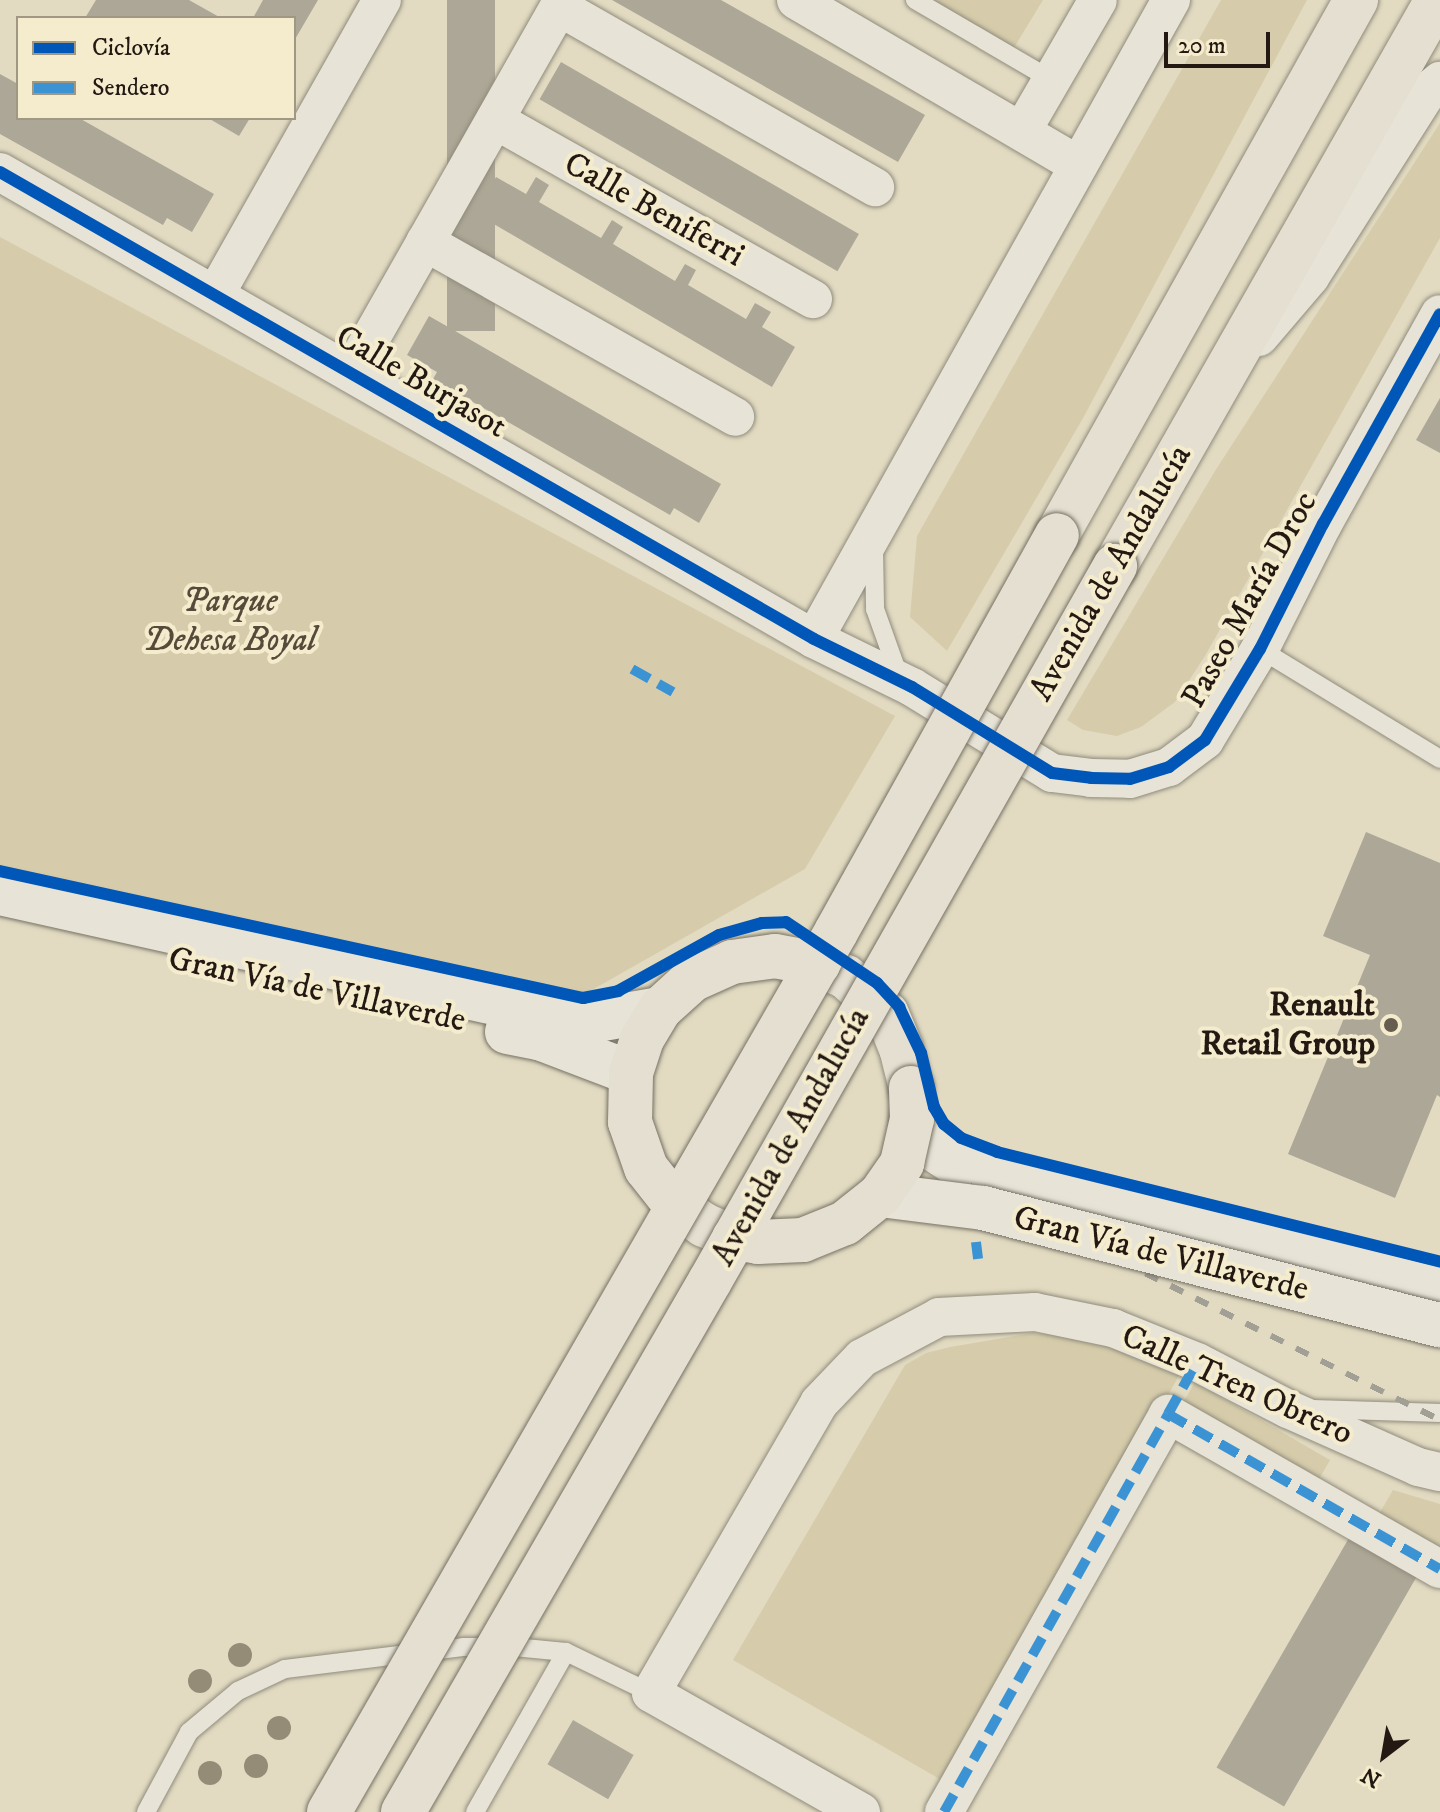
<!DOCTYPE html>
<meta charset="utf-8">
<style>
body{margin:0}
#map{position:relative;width:1440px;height:1812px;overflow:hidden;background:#e2dbc2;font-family:"IM FELL DW Pica",serif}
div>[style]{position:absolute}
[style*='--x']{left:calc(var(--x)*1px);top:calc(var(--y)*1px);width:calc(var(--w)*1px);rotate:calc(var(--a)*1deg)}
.green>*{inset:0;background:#d6ccab;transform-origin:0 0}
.building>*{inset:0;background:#ada797;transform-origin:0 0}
.roads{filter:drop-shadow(0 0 2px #908b7c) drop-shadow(0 0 2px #908b7c)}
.lane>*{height:18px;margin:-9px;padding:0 9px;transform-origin:9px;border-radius:9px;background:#e7e4d7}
.street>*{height:38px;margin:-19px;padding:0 19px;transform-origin:19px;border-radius:19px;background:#e7e4d7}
.secondary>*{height:44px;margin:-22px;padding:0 22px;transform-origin:22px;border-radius:22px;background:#e7e4d7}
.primary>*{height:44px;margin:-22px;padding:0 22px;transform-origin:22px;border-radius:22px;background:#e4dfd0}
.rail>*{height:6px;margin-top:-3px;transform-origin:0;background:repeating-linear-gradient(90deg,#a29f95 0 14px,transparent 0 28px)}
.bridges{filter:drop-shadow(0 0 2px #767164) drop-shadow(0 0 2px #767164)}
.secondary-bridge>*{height:44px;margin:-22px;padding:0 22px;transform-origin:22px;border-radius:22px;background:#e7e4d7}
.primary-bridge>*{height:44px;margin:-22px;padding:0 22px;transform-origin:22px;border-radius:22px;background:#e4dfd0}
.quiet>*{height:10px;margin-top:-5px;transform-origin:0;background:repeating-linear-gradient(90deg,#3b93d3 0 20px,transparent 0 30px)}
.cycleway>*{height:12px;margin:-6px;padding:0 6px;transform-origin:6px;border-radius:6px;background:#0057b8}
.trees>*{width:24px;height:24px;margin:-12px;border-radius:50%;background:#958c77}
.dots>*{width:22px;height:22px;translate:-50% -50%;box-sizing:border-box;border:4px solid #f5ecce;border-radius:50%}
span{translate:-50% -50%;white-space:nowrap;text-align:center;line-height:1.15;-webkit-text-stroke:8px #f5ecce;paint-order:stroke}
.street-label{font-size:34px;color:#231912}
.park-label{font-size:34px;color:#564b3a;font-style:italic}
.poi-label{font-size:34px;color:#231912;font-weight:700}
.right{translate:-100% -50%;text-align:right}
.legend{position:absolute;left:16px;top:16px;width:280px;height:104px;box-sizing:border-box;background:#f5ecce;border:2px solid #a19883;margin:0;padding:10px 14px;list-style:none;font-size:24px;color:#231912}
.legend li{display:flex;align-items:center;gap:16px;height:40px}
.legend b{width:40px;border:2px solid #a19883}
.north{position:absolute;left:1344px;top:1716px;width:80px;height:80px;-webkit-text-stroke:6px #f5ecce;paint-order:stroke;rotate:211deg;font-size:22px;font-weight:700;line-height:32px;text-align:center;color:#231912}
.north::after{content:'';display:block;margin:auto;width:28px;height:36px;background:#231912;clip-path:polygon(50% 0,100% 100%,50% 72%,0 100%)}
.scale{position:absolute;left:1164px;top:32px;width:106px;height:36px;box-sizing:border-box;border:4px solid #231912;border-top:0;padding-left:10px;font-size:24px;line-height:28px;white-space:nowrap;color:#231912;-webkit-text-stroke:6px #f5ecce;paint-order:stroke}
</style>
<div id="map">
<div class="green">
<div style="clip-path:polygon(915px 0,1043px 0,1009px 56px)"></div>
<div style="clip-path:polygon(1221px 0,1307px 0,1082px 420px,947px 651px,910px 617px,917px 536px)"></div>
<div style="clip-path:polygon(1440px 123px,1440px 238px,1205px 656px,1175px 702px,1141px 727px,1117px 736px,1083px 730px,1067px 720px,1215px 471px)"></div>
<div style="clip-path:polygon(0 237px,895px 716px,805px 869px,548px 1015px,0 888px)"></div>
<div style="clip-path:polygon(1032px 1333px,1086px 1338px,1181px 1372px,950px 1785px,733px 1660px,905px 1365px,926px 1353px,950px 1347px)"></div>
<div style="left:1195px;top:1382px;width:156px;height:34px;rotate:30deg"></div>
<div style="clip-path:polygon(1393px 1490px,1440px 1504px,1440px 1558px,1375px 1521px)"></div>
</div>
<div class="building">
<div style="clip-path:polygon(96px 0,189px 0,221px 18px,85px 18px)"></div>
<div style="clip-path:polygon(263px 0,318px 0,294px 41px,294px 18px,253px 18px)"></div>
<div style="left:447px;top:0;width:48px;height:331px"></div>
<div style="clip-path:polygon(612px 0,721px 0,925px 115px,898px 162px)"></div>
<div style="left:561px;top:62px;width:344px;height:43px;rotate:30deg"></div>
<div style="clip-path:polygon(0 74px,18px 84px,18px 118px,79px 118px,214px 194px,192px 232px,167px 218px,163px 225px,0 134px)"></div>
<div style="clip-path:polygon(208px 118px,250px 118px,239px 136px)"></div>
<div style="clip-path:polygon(496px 177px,526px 194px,536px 177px,549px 185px,539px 202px,601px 238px,612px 220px,623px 227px,613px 244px,675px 281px,685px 264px,696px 270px,688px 285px,746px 319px,755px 303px,771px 312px,762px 327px,795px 347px,772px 387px,475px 213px)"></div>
<div style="clip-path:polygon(429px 316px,721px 484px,699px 523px,674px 508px,670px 515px,433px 379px,437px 372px,407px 355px)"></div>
<div style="clip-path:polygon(1440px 398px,1440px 453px,1416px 440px)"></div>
<div style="clip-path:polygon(1366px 832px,1440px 863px,1440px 1097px,1437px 1095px,1395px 1198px,1288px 1154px,1370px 955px,1323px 936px)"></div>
<div style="left:1353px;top:1531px;width:78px;height:273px;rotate:30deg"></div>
<div style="left:573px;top:1720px;width:70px;height:51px;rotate:30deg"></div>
</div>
<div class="roads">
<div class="lane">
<div style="--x:915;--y:0;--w:159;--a:30.3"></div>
<div style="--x:874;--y:549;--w:60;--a:89"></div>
<div style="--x:875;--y:609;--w:74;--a:70.3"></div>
<div style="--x:1260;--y:649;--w:211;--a:31.4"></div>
<div style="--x:1314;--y:1409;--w:126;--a:1.8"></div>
<div style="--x:146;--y:1812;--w:91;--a:-61.7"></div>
<div style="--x:189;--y:1732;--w:64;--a:-39.9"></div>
<div style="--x:238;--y:1691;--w:52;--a:-25.1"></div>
<div style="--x:285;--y:1669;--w:179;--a:-7"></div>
<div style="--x:463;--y:1647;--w:51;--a:0"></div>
<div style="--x:514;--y:1647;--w:52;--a:5.5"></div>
<div style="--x:566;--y:1652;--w:94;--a:25.8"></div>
<div style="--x:475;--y:1812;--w:184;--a:-60.4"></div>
</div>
<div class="street">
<div style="--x:796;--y:0;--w:325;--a:30.3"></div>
<div style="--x:559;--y:7;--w:364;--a:29.7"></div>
<div style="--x:495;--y:120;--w:365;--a:29.4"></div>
<div style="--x:1022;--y:131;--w:151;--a:-59.9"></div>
<div style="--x:0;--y:172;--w:938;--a:29.84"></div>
<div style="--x:814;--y:639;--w:109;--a:26.1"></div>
<div style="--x:912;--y:687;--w:164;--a:31.6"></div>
<div style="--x:1052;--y:773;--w:39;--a:7"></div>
<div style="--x:1091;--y:778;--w:39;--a:1"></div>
<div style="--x:1130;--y:779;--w:41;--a:-17.1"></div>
<div style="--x:1169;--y:767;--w:45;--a:-36.9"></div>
<div style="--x:1205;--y:740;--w:106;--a:-58.9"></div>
<div style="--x:1260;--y:649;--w:140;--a:-63.3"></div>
<div style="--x:1323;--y:524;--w:240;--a:-60.9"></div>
<div style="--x:425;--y:242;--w:356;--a:29.4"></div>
<div style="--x:215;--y:295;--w:339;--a:-60.5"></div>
<div style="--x:1259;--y:337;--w:79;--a:-49.6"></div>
<div style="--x:1310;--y:277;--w:220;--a:-57.6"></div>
<div style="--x:1428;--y:91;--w:16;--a:-40"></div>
<div style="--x:351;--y:373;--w:429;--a:-60.4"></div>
<div style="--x:814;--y:639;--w:732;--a:-60.81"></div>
<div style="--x:861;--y:1812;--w:241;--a:-150.5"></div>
<div style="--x:651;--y:1693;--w:335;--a:-59.9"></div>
<div style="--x:819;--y:1403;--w:62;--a:-46.3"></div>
<div style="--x:862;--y:1358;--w:87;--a:-28"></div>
<div style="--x:939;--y:1317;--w:96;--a:-3"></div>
<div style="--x:1035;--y:1312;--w:80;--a:11.6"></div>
<div style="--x:1113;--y:1328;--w:91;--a:22"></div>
<div style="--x:1197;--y:1362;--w:102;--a:27.3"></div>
<div style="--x:1288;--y:1409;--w:142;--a:24"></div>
<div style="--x:1418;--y:1467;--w:23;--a:13"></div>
<div style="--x:944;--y:1812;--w:457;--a:-60.6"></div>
<div style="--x:1168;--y:1414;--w:313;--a:29.7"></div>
</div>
<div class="secondary">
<div style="--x:912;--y:1119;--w:30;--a:60"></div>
<div style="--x:927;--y:1145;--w:31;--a:33"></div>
<div style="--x:953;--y:1162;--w:41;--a:19.7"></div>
<div style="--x:992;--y:1176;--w:462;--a:14.3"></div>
</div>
<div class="primary">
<div style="--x:1057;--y:535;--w:613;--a:-60.8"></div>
<div style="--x:1115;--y:566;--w:651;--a:-60.36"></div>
<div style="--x:818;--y:964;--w:31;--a:25"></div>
<div style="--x:846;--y:977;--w:55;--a:42.1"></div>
<div style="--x:887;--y:1014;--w:37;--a:68"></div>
<div style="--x:901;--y:1048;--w:41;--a:76"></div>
<div style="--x:676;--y:1206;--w:34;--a:34"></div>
<div style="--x:704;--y:1225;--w:33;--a:23"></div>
</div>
</div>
<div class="rail">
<div style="--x:970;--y:1186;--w:525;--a:26.47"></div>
</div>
<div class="bridges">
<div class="secondary-bridge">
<div style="--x:0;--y:893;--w:561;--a:12.55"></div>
<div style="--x:548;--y:1015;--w:49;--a:5.8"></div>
<div style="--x:597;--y:1020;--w:64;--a:-9.9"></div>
<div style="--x:507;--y:1032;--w:36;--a:11"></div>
<div style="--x:542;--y:1039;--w:95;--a:20.9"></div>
<div style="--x:880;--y:1195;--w:104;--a:7.2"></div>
<div style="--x:983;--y:1208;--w:472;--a:14.4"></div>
</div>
<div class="primary-bridge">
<div style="--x:676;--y:1206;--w:48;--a:-128.3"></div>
<div style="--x:646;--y:1168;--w:49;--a:-109.2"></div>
<div style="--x:630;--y:1122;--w:49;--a:-88.8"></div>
<div style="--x:631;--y:1073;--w:36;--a:-72"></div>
<div style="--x:642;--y:1039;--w:35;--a:-59"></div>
<div style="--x:660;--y:1009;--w:43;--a:-42.2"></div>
<div style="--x:692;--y:980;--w:44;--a:-24.2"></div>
<div style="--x:732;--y:962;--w:43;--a:-7.9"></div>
<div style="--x:775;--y:956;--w:44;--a:10.5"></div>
<div style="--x:734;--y:1238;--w:24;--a:9"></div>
<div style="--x:758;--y:1242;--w:45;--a:-2.5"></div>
<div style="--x:803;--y:1240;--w:45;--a:-22"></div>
<div style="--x:845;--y:1223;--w:45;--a:-38.7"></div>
<div style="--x:880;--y:1195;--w:39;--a:-55"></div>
<div style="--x:902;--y:1163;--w:45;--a:-77.2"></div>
<div style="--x:912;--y:1119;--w:31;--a:-92"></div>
<div style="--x:329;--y:1812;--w:1016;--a:-60.05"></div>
<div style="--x:836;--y:932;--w:454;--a:-60.9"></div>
<div style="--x:403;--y:1812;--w:613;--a:-59.97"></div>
<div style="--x:710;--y:1281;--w:822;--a:-60.47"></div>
</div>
</div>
<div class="quiet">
<div style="--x:632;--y:669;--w:47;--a:29.3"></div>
<div style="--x:976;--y:1242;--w:17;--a:83"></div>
<div style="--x:1168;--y:1414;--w:60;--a:-60.9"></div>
<div style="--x:944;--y:1812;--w:457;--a:-60.6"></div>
<div style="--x:1168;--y:1414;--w:313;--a:29.7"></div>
</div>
<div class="cycleway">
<div style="--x:0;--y:172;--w:938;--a:29.84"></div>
<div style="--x:814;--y:639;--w:109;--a:26.1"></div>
<div style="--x:912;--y:687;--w:164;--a:31.6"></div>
<div style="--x:1052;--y:773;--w:39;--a:7"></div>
<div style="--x:1091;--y:778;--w:39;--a:1"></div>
<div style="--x:1130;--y:779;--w:41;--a:-17.1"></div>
<div style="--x:1169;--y:767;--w:45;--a:-36.9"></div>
<div style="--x:1205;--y:740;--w:106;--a:-58.9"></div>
<div style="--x:1260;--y:649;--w:140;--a:-63.3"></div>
<div style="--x:1323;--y:524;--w:240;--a:-60.9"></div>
<div style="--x:0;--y:871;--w:597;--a:12.29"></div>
<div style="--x:583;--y:998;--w:36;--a:-11"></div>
<div style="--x:618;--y:991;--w:115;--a:-29"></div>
<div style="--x:719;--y:935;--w:45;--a:-15.6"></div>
<div style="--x:762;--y:923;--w:24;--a:-2"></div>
<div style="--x:786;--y:922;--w:110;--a:33.8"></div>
<div style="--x:877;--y:983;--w:33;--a:47"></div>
<div style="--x:899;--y:1007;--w:51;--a:64.4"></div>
<div style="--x:921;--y:1053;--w:56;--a:76.5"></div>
<div style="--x:934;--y:1107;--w:20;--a:60"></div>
<div style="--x:944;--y:1124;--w:22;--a:39"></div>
<div style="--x:961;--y:1138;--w:39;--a:21"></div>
<div style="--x:997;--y:1152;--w:456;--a:13.9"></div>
</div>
<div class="trees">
<div style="left:240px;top:1655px"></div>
<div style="left:200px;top:1681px"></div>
<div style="left:279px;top:1728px"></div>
<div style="left:256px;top:1766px"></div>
<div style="left:210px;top:1773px"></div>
</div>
<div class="dots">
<div style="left:1391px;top:1025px;background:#665d50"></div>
</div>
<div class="street-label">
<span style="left:654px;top:210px;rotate:29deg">Calle Beniferri</span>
<span style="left:421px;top:382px;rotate:30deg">Calle Burjasot</span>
<span style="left:1111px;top:573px;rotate:-60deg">Avenida de Andalucía</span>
<span style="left:1250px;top:600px;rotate:-61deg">Paseo María Droc</span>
<span style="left:317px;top:990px;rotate:12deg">Gran Vía de Villaverde</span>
<span style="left:791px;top:1137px;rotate:-61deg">Avenida de Andalucía</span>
<span style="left:1161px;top:1254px;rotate:14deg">Gran Vía de Villaverde</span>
<span style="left:1237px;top:1385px;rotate:24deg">Calle Tren Obrero</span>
</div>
<div class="park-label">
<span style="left:230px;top:621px">Parque<br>Dehesa Boyal</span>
</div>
<div class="poi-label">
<span class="right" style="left:1375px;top:1025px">Renault<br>Retail Group</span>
</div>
<ul class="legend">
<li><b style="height:10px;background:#0057b8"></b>Ciclovía</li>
<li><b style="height:10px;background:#3b93d3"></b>Sendero</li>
</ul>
<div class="north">N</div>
<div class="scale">20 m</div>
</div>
